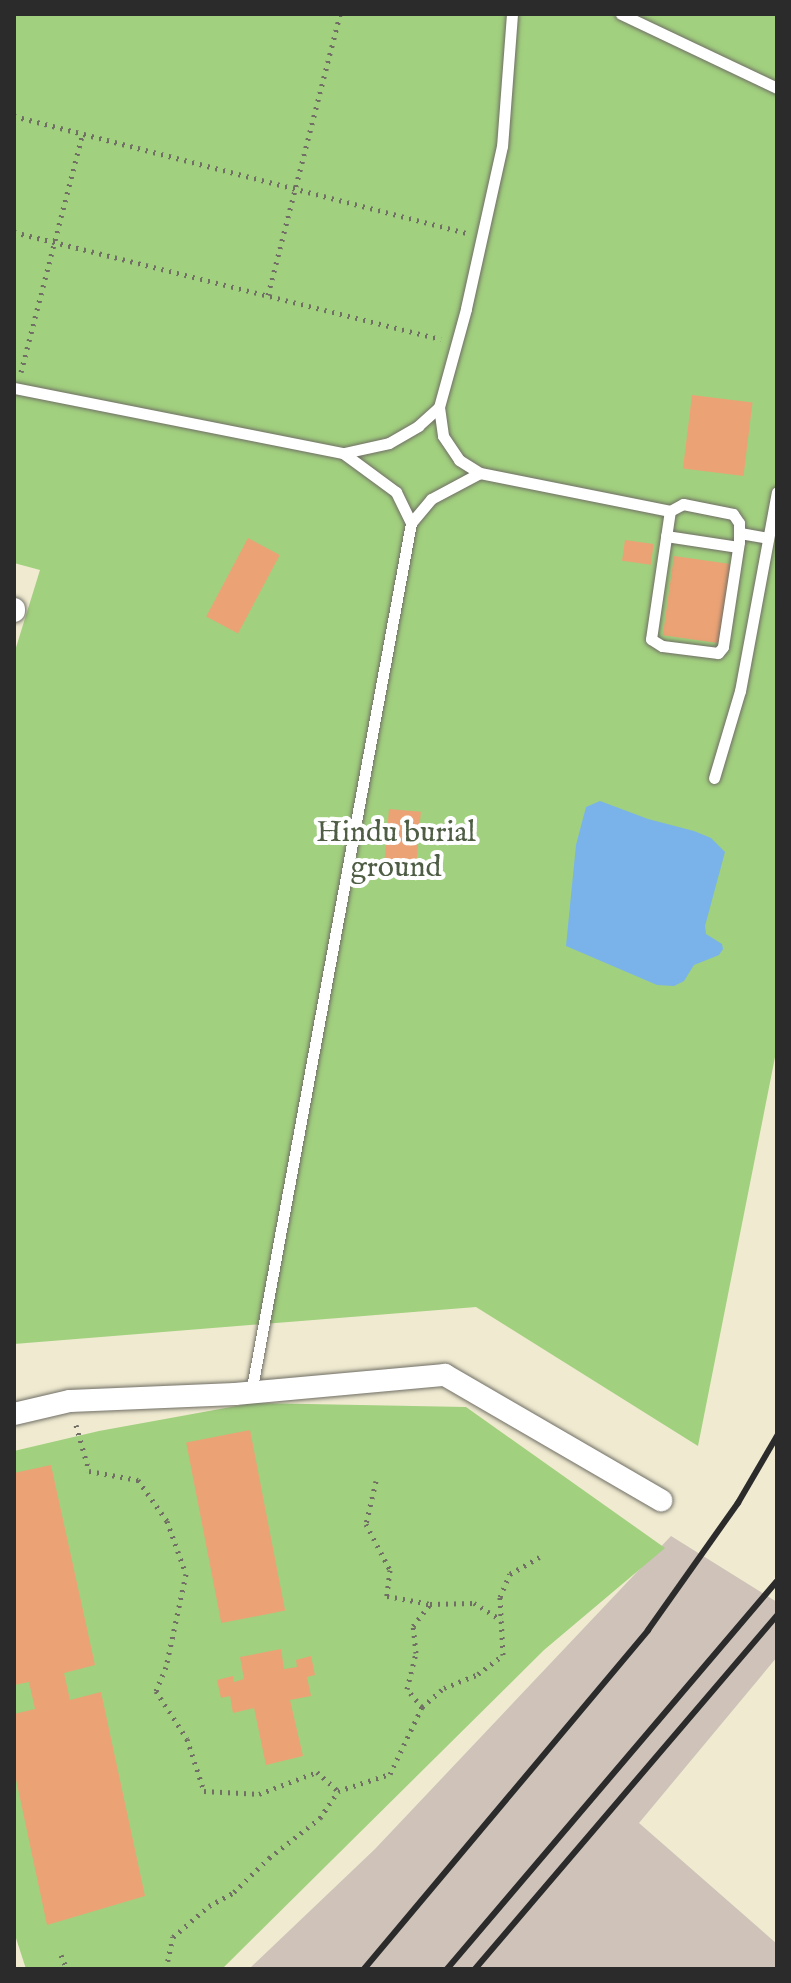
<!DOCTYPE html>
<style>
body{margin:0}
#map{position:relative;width:791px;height:1983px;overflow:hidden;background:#efead0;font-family:"IM FELL English",serif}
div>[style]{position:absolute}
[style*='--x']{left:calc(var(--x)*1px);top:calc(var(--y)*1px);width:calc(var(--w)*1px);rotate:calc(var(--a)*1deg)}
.industrial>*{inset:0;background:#cec2b9}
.green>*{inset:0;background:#a1d07e}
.water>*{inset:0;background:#7ab3ea}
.building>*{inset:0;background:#eba375;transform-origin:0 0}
.path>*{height:5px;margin-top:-2.5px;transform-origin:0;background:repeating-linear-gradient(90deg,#706e65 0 2px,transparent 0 8px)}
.roads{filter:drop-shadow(0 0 2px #706e65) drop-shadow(0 0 2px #706e65)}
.service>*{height:11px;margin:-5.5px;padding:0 5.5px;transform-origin:5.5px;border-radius:5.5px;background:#fff}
.minor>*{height:22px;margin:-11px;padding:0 11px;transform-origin:11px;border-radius:11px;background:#fff}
.rail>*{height:6px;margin:-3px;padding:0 3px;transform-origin:3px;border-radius:3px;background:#2b2b2b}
span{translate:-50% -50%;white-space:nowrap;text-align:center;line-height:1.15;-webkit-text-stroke:8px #fff;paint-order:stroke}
.park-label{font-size:30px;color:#4e5d44}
.frame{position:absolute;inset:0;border:16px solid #2b2b2b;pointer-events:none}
</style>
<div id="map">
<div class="industrial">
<div style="clip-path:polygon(671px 1536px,777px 1602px,777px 1657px,639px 1823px,777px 1944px,777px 1969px,249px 1969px,375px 1849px)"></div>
</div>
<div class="green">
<div style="clip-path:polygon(14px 14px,777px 14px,777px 1047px,698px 1446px,476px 1307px,14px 1344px,14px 654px,40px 570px,14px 563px)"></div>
<div style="clip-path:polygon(253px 1403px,466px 1407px,665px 1548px,544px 1650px,222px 1969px,26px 1969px,14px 1932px,14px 1451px,99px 1431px)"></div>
</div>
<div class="water">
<div style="clip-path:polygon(600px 801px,648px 819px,694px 831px,711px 838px,725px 852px,705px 926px,706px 934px,722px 944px,723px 949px,719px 955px,694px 965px,684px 981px,674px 986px,657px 985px,566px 946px,576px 845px,586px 807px)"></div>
</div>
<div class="building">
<div style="left:692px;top:395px;width:61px;height:74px;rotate:7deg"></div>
<div style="left:248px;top:538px;width:36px;height:89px;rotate:28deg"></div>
<div style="left:625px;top:540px;width:29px;height:21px;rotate:8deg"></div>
<div style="left:674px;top:556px;width:57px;height:80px;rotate:8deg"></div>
<div style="left:389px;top:809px;width:32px;height:62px;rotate:5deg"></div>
<div style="left:250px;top:1430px;width:184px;height:65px;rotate:79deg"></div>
<div style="clip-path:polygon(51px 1465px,95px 1665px,64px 1673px,70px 1700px,101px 1692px,145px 1896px,47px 1925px,14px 1770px,14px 1714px,35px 1709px,29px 1682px,14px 1685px,14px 1473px)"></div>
<div style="clip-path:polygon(281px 1649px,284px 1669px,297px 1667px,296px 1660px,311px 1656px,315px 1675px,307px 1677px,311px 1696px,290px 1700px,303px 1756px,266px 1765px,254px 1708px,233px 1713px,230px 1696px,221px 1698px,217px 1680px,233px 1676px,234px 1682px,244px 1679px,240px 1657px)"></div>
</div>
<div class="path">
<div style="--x:14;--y:116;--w:468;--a:14.5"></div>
<div style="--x:14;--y:232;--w:440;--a:14.1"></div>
<div style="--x:268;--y:295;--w:290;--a:-75.6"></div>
<div style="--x:21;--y:372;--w:247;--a:-75.5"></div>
<div style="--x:76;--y:1425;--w:48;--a:74.2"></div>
<div style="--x:89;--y:1471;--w:50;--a:10.4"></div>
<div style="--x:138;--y:1480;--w:50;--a:54.7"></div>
<div style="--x:167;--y:1521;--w:56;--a:70.3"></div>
<div style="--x:186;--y:1574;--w:95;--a:102.1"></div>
<div style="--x:166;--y:1667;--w:26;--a:113"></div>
<div style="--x:156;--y:1691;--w:57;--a:57.1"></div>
<div style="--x:187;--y:1739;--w:55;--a:71.9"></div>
<div style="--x:204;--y:1791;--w:55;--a:3.1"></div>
<div style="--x:259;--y:1794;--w:62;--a:-20.8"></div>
<div style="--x:317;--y:1772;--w:28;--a:42"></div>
<div style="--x:376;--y:1481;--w:44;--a:103.1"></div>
<div style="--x:366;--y:1524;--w:52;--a:62.4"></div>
<div style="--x:390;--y:1570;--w:26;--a:97"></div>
<div style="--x:387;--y:1596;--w:44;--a:10.5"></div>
<div style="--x:422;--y:1707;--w:23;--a:-130"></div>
<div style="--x:407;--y:1689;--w:37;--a:-76"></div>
<div style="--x:416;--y:1653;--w:27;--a:-96"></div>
<div style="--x:413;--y:1626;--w:28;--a:-52"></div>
<div style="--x:430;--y:1604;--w:44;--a:-1.3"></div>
<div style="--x:474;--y:1603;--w:32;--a:32"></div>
<div style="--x:61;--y:1955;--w:15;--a:67"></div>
<div style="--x:166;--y:1969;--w:33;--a:-78"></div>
<div style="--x:173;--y:1937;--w:48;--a:-40.7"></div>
<div style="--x:209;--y:1906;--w:29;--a:-29"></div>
<div style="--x:234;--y:1892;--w:49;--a:-44.2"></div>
<div style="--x:269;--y:1858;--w:65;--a:-38.1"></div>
<div style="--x:320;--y:1818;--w:32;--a:-56"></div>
<div style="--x:338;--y:1791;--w:55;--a:-18.1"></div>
<div style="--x:390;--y:1774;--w:74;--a:-64.5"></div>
<div style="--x:422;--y:1707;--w:29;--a:-41"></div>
<div style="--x:444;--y:1688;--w:37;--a:-22"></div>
<div style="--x:478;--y:1674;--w:31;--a:-37"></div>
<div style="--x:503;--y:1655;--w:58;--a:-93"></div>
<div style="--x:500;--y:1597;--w:25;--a:-67"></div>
<div style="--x:510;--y:1574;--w:34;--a:-30"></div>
</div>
<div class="roads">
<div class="service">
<div style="--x:512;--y:14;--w:132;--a:94.3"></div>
<div style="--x:502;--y:146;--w:167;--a:102.5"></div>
<div style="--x:466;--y:309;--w:102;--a:105.4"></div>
<div style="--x:439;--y:407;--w:29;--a:82"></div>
<div style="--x:443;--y:436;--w:29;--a:56"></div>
<div style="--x:459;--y:460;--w:25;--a:32"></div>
<div style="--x:480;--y:473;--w:194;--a:11.3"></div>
<div style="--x:670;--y:511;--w:15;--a:-28"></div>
<div style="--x:683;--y:504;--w:51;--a:11.3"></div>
<div style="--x:733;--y:514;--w:11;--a:56"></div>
<div style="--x:739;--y:523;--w:19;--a:90"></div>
<div style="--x:739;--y:542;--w:106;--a:98.7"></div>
<div style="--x:723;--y:647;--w:8;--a:130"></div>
<div style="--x:718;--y:653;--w:56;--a:-172.9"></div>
<div style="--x:662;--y:646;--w:13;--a:-148"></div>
<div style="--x:651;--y:639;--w:129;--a:-81.6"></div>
<div style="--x:621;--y:14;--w:173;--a:25.4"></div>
<div style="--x:14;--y:388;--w:335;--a:11.2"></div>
<div style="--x:343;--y:453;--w:66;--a:36.3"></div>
<div style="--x:396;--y:492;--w:34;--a:64"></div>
<div style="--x:344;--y:453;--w:46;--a:-12.5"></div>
<div style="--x:389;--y:443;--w:34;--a:-30"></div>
<div style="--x:418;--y:426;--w:28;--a:-42"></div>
<div style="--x:740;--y:533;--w:28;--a:10"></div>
<div style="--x:666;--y:536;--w:73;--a:8.7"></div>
<div style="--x:714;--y:778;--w:91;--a:-73.4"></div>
<div style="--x:740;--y:691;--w:202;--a:-79.5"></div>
<div style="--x:251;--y:1393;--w:885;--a:-79.58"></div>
<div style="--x:411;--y:523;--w:31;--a:-50"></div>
<div style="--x:431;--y:499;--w:55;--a:-28"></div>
</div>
<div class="minor">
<div style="--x:14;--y:609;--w:2;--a:90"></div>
<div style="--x:14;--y:1414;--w:57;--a:-13.1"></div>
<div style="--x:70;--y:1401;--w:165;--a:-2.4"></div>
<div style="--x:235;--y:1394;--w:211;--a:-5.2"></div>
<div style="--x:445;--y:1375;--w:250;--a:30.1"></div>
</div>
</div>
<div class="rail">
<div style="--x:364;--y:1969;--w:442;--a:-50"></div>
<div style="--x:648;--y:1630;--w:156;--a:-54.7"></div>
<div style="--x:738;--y:1503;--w:78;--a:-59.8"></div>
<div style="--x:447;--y:1969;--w:509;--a:-49.62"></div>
<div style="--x:475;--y:1969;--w:465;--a:-49.5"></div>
</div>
<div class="park-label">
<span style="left:396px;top:850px">Hindu burial<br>ground</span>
</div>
<div class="frame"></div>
</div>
